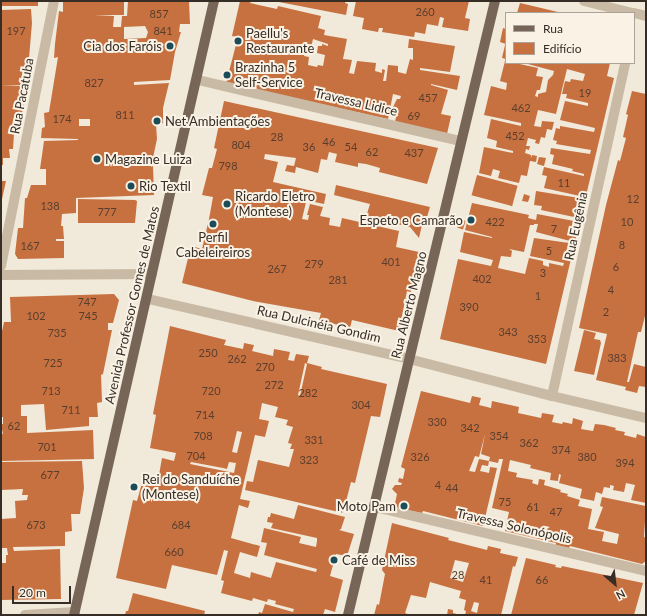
<!DOCTYPE html>
<meta charset="utf-8">
<style>
body{margin:0}
#map{position:relative;width:647px;height:616px;overflow:hidden;background:#f1e9d9;font-family:Lato,sans-serif}
div>[style]{position:absolute}
[style*='--x']{left:calc(var(--x)*1px);top:calc(var(--y)*1px);width:calc(var(--w)*1px);rotate:calc(var(--a)*1deg)}
.building>*{inset:0;background:#c77141;transform-origin:0 0}
.minor>*{height:10px;margin:-5px;padding:0 5px;transform-origin:5px;border-radius:5px;background:#c9baa5}
.major>*{height:10px;margin:-5px;padding:0 5px;transform-origin:5px;border-radius:5px;background:#776657}
.dots>*{width:11px;height:11px;translate:-50% -50%;box-sizing:border-box;border:2px solid #f9f2e5;border-radius:50%}
span{translate:-50% -50%;white-space:nowrap;text-align:center;line-height:1.15;-webkit-text-stroke:4px #f9f2e5;paint-order:stroke}
.number-label{font-size:11px;color:#5a3e2d}
.number-label span{-webkit-text-stroke-width:0}
.poi-label{font-size:13px;color:#352d26}
.left{translate:0 -50%;text-align:left}
.right{translate:-100% -50%;text-align:right}
.street-label{font-size:13px;color:#352d26}
.frame{position:absolute;inset:0;border:2px solid #352d26;pointer-events:none}
.legend{position:absolute;left:505px;top:12px;width:130px;height:52px;box-sizing:border-box;background:#f9f2e5;border:1px solid #aba399;margin:0;padding:5px 7px;list-style:none;font-size:12px;color:#352d26}
.legend li{display:flex;align-items:center;gap:8px;height:20px}
.legend b{width:20px;border:1px solid #aba399}
.north{position:absolute;left:595px;top:564px;width:40px;height:40px;-webkit-text-stroke:3px #f9f2e5;paint-order:stroke;rotate:152deg;font-size:11px;font-weight:700;line-height:16px;text-align:center;color:#352d26}
.north::after{content:'';display:block;margin:auto;width:14px;height:18px;background:#352d26;clip-path:polygon(50% 0,100% 100%,50% 72%,0 100%)}
.scale{position:absolute;left:12px;top:586px;width:59px;height:18px;box-sizing:border-box;border:2px solid #352d26;border-top:0;padding-left:5px;font-size:12px;line-height:14px;white-space:nowrap;color:#352d26;-webkit-text-stroke:3px #f9f2e5;paint-order:stroke}
</style>
<div id="map">
<div class="building">
<div style="left:1px;top:1px;width:37px;height:5px"></div>
<div style="clip-path:polygon(evenodd,63px 1px,124px 1px,124px 15px,94px 15px,114px 16px,113px 27px,121px 27px,122px 16px,127px 16px,128px 1px,189px 1px,190px 24px,180px 24px,179px 32px,181px 32px,175px 52px,170px 80px,134px 82px,134px 85px,169px 83px,163px 108px,163px 123px,156px 124px,157px 139px,151px 167px,153px 166px,154px 195px,76px 198px,76px 213px,62px 214px,61px 226px,63px 226px,64px 239px,56px 239px,56px 241px,64px 241px,64px 258px,18px 259px,15px 254px,18px 228px,23px 228px,25px 198px,27px 198px,31px 185px,46px 185px,46px 169px,40px 169px,44px 141px,78px 140px,78px 139px,41px 138px,42px 128px,45px 127px,44px 113px,49px 112px,58px 57px,54px 58px,55px 44px,59px 11px,63px 12px,63px 1px,145px 26px,148px 32px,146px 38px,124px 39px,124px 27px,145px 26px,63px 1px,79px 119px,90px 119px,90px 126px,79px 126px,79px 119px)"></div>
<div style="clip-path:polygon(evenodd,240px 1px,251px 1px,250px 3px,277px 9px,278px 6px,321px 16px,318px 28px,325px 30px,324px 35px,347px 39px,343px 59px,352px 60px,349px 73px,354px 74px,357px 61px,376px 63px,375px 71px,382px 73px,382px 69px,385px 70px,383px 81px,386px 81px,388px 65px,398px 66px,398px 72px,406px 74px,410px 59px,413px 60px,413px 48px,408px 48px,409px 39px,455px 46px,450px 72px,428px 69px,420px 68px,420px 70px,460px 76px,457px 90px,431px 84px,431px 85px,448px 90px,441px 114px,451px 116px,447px 134px,395px 122px,398px 108px,393px 107px,397px 99px,400px 99px,401px 96px,393px 94px,388px 119px,226px 83px,238px 37px,232px 36px,240px 1px,313px 39px,328px 44px,328px 46px,322px 44px,322px 46px,318px 46px,317px 53px,325px 55px,323px 66px,318px 65px,317px 67px,308px 65px,309px 57px,304px 56px,305px 51px,310px 52px,313px 39px)"></div>
<div style="clip-path:polygon(346px 1px,345px 3px,348px 4px,346px 15px,279px 2px)"></div>
<div style="clip-path:polygon(356px 1px,469px 1px,465px 18px,470px 19px,468px 31px,442px 27px,444px 18px,440px 17px,438px 26px,427px 24px,425px 34px,415px 32px,414px 37px,382px 32px,383px 28px,379px 28px,378px 32px,362px 29px,364px 18px,353px 16px)"></div>
<div style="clip-path:polygon(520px 3px,558px 12px,558px 13px,517px 13px)"></div>
<div style="clip-path:polygon(31px 9px,32px 23px,28px 70px,24px 70px,24px 85px,1px 86px,1px 10px)"></div>
<div style="clip-path:polygon(503px 28px,506px 29px,506px 44px,500px 42px)"></div>
<div style="clip-path:polygon(505px 45px,506px 45px,506px 59px,502px 58px)"></div>
<div style="clip-path:polygon(evenodd,505px 61px,506px 63px,515px 63px,538px 68px,536px 76px,543px 77px,540px 90px,537px 90px,535px 96px,538px 97px,538px 94px,546px 92px,548px 80px,553px 75px,554px 71px,524px 63px,610px 63px,607px 76px,614px 78px,546px 364px,440px 339px,458px 259px,491px 266px,493px 260px,460px 252px,464px 232px,492px 238px,492px 237px,465px 230px,472px 203px,529px 215px,528px 218px,536px 220px,537px 214px,574px 221px,574px 217px,541px 210px,542px 206px,534px 205px,536px 191px,579px 198px,580px 196px,544px 188px,547px 176px,542px 175px,544px 167px,584px 176px,584px 174px,572px 171px,573px 169px,552px 164px,554px 155px,550px 154px,551px 148px,590px 154px,591px 150px,556px 144px,557px 141px,553px 140px,556px 128px,560px 129px,560px 126px,594px 132px,595px 128px,560px 120px,565px 101px,588px 106px,588px 103px,566px 98px,567px 94px,562px 94px,565px 81px,570px 82px,571px 79px,583px 81px,585px 74px,567px 69px,556px 114px,538px 110px,534px 126px,541px 127px,542px 121px,554px 122px,552px 130px,547px 129px,545px 138px,541px 137px,539px 144px,535px 143px,536px 140px,528px 138px,526px 146px,530px 146px,529px 150px,526px 149px,525px 153px,531px 155px,532px 158px,532px 155px,537px 156px,536px 162px,530px 161px,527px 176px,521px 175px,519px 183px,498px 178px,500px 171px,493px 169px,491px 176px,479px 173px,484px 147px,513px 153px,513px 151px,496px 147px,497px 141px,487px 138px,491px 119px,521px 126px,521px 123px,484px 115px,491px 86px,506px 90px,507px 83px,500px 81px,505px 61px,534px 224px,538px 224px,536px 232px,570px 241px,569px 243px,534px 238px,530px 256px,564px 263px,563px 266px,549px 263px,549px 267px,543px 265px,543px 261px,529px 258px,525px 274px,498px 268px,501px 256px,511px 257px,512px 251px,509px 249px,524px 252px,530px 225px,534px 225px,534px 224px)"></div>
<div style="clip-path:polygon(1px 86px,26px 86px,19px 134px,14px 134px,13px 149px,9px 149px,10px 158px,3px 158px,3px 165px,1px 165px)"></div>
<div style="clip-path:polygon(632px 91px,646px 94px,646px 312px,641px 332px,638px 332px,627px 382px,629px 382px,634px 364px,646px 367px,646px 387px,639px 386px,637px 393px,625px 390px,626px 387px,596px 380px,607px 334px,579px 328px,606px 205px,618px 160px,620px 161px,626px 138px,623px 137px,628px 115px,626px 114px)"></div>
<div style="clip-path:polygon(224px 101px,438px 148px,427px 184px,379px 172px,380px 168px,366px 164px,358px 163px,358px 167px,335px 162px,337px 154px,329px 152px,327px 160px,321px 159px,318px 173px,296px 167px,295px 173px,285px 171px,287px 165px,294px 166px,296px 158px,265px 154px,264px 159px,278px 162px,273px 182px,326px 194px,324px 204px,310px 201px,311px 199px,307px 198px,302px 219px,308px 220px,309px 215px,307px 215px,310px 204px,323px 207px,320px 216px,330px 218px,329px 225px,340px 227px,342px 218px,399px 231px,396px 247px,419px 252px,411px 292px,407px 291px,399px 331px,352px 320px,350px 328px,319px 320px,321px 313px,253px 301px,182px 283px,191px 246px,202px 249px,209px 219px,213px 197px,202px 195px,209px 168px,212px 168px,217px 149px,214px 148px)"></div>
<div style="clip-path:polygon(539px 157px,546px 158px,544px 166px,537px 164px)"></div>
<div style="left:477px;top:175px;width:42px;height:21px;rotate:15deg"></div>
<div style="clip-path:polygon(1px 181px,6px 181px,2px 199px,1px 199px)"></div>
<div style="clip-path:polygon(336px 185px,430px 207px,427px 217px,424px 216px,419px 238px,410px 227px,366px 217px,370px 204px,334px 195px)"></div>
<div style="clip-path:polygon(524px 194px,530px 196px,528px 202px,522px 201px)"></div>
<div style="clip-path:polygon(78px 199px,135px 200px,137px 201px,135px 223px,78px 223px)"></div>
<div style="left:460px;top:219px;width:6px;height:9px;rotate:18deg"></div>
<div style="clip-path:polygon(114px 294px,119px 300px,113px 323px,108px 323px,108px 330px,112px 330px,103px 374px,101px 375px,102px 402px,97px 403px,98px 417px,89px 417px,89px 426px,46px 430px,44px 404px,21px 405px,21px 416px,27px 416px,27px 433px,93px 430px,94px 459px,1px 461px,1px 434px,3px 434px,1px 424px,3px 424px,3px 417px,1px 417px,1px 336px,4px 322px,11px 322px,10px 297px)"></div>
<div style="clip-path:polygon(evenodd,170px 326px,226px 340px,224px 345px,243px 349px,244px 343px,254px 345px,252px 351px,273px 356px,274px 349px,290px 352px,288px 360px,294px 361px,296px 354px,309px 356px,307px 363px,322px 367px,321px 369px,387px 384px,380px 417px,371px 416px,355px 483px,351px 482px,343px 513px,245px 490px,247px 481px,253px 482px,258px 460px,289px 467px,294px 449px,290px 449px,292px 444px,288px 443px,293px 427px,286px 425px,288px 420px,275px 417px,278px 407px,262px 403px,259px 419px,269px 421px,265px 437px,255px 435px,240px 499px,250px 501px,248px 508px,239px 505px,231px 538px,260px 546px,257px 557px,240px 552px,234px 573px,250px 578px,251px 572px,271px 578px,276px 562px,316px 572px,317px 569px,264px 555px,267px 543px,261px 542px,264px 528px,301px 537px,299px 543px,316px 547px,317px 541px,317px 538px,271px 528px,273px 523px,267px 522px,268px 517px,270px 517px,271px 513px,294px 519px,298px 505px,345px 517px,341px 529px,339px 530px,354px 534px,347px 556px,336px 554px,330px 576px,343px 580px,335px 612px,325px 609px,323px 615px,258px 615px,259px 612px,262px 613px,265px 604px,293px 612px,294px 609px,275px 604px,276px 601px,268px 599px,267px 602px,253px 598px,252px 601px,221px 593px,224px 581px,221px 580px,228px 551px,224px 550px,217px 575px,172px 565px,166px 589px,116px 578px,133px 500px,137px 501px,142px 483px,157px 486px,162px 458px,174px 461px,176px 453px,150px 448px,156px 415px,153px 414px,170px 326px,305px 363px,307px 364px,300px 396px,298px 395px,305px 363px,170px 326px,237px 431px,242px 432px,237px 453px,232px 452px,237px 431px,170px 326px,191px 462px,223px 468px,227px 469px,229px 462px,236px 463px,234px 473px,190px 464px,191px 462px)"></div>
<div style="clip-path:polygon(584px 330px,596px 333px,594px 339px,600px 340px,601px 343px,594px 375px,574px 371px)"></div>
<div style="clip-path:polygon(421px 391px,470px 403px,472px 396px,481px 398px,479px 405px,491px 408px,492px 401px,519px 407px,518px 413px,541px 418px,542px 413px,554px 415px,552px 422px,562px 424px,563px 422px,572px 424px,573px 418px,583px 421px,581px 429px,593px 431px,595px 424px,604px 425px,616px 428px,615px 430px,625px 432px,624px 435px,636px 438px,637px 434px,646px 437px,646px 503px,631px 500px,635px 485px,626px 483px,624px 492px,613px 490px,614px 486px,610px 485px,610px 488px,604px 487px,602px 494px,596px 492px,594px 501px,590px 500px,580px 498px,582px 489px,559px 483px,561px 475px,559px 474px,558px 481px,550px 480px,551px 473px,530px 468px,531px 465px,510px 460px,508px 471px,517px 473px,516px 477px,533px 480px,532px 483px,538px 485px,539px 479px,545px 480px,544px 485px,561px 490px,560px 492px,568px 494px,567px 496px,580px 500px,578px 506px,592px 509px,588px 529px,604px 532px,602px 541px,617px 544px,619px 534px,595px 528px,603px 507px,600px 506px,602px 497px,646px 506px,644px 537px,646px 538px,646px 561px,642px 564px,570px 546px,569px 548px,556px 545px,556px 543px,505px 531px,509px 512px,492px 508px,503px 459px,499px 459px,498px 463px,489px 461px,490px 457px,481px 454px,485px 434px,479px 457px,475px 456px,469px 471px,475px 472px,479px 459px,489px 461px,488px 466px,482px 465px,480px 471px,489px 473px,490px 467px,497px 468px,483px 526px,423px 511px,422px 513px,394px 508px,397px 494px,392px 489px,395px 485px,401px 485px,402px 483px,398px 482px,399px 478px,403px 479px,405px 469px,401px 467px)"></div>
<div style="clip-path:polygon(82px 461px,84px 488px,80px 514px,71px 514px,72px 531px,65px 532px,65px 546px,13px 547px,14px 551px,60px 549px,61px 599px,1px 600px,1px 563px,6px 563px,6px 555px,8px 555px,7px 548px,1px 548px,1px 519px,16px 518px,15px 501px,27px 500px,28px 495px,22px 495px,23px 489px,1px 490px,1px 462px)"></div>
<div style="clip-path:polygon(evenodd,392px 523px,449px 538px,448px 540px,487px 550px,488px 546px,501px 549px,500px 553px,518px 557px,515px 567px,513px 566px,501px 615px,465px 615px,466px 611px,464px 610px,466px 600px,459px 598px,461px 591px,430px 582px,426px 598px,411px 595px,405px 613px,410px 615px,374px 615px,377px 604px,379px 605px,385px 574px,382px 570px,392px 523px,455px 560px,469px 563px,463px 582px,450px 578px,455px 560px,392px 523px,474px 602px,479px 603px,477px 613px,471px 611px,474px 602px)"></div>
<div style="clip-path:polygon(526px 558px,556px 565px,555px 567px,561px 568px,562px 566px,643px 583px,634px 615px,511px 615px)"></div>
<div style="clip-path:polygon(133px 593px,205px 611px,204px 615px,125px 615px,126px 611px,128px 611px)"></div>
<div style="clip-path:polygon(448px 609px,453px 610px,453px 613px,460px 615px,447px 615px)"></div>
</div>
<div class="minor">
<div style="--x:584;--y:1;--w:49;--a:14"></div>
<div style="--x:634;--y:13;--w:12;--a:14"></div>
<div style="--x:198;--y:80;--w:270;--a:13.1"></div>
<div style="--x:1;--y:266;--w:270;--a:-78.7"></div>
<div style="--x:1;--y:275;--w:151;--a:-0.4"></div>
<div style="--x:148;--y:299;--w:268;--a:12.9"></div>
<div style="--x:409;--y:359;--w:148;--a:14.5"></div>
<div style="--x:552;--y:396;--w:97;--a:13.2"></div>
<div style="--x:552;--y:396;--w:341;--a:-77.6"></div>
<div style="--x:375;--y:507;--w:278;--a:13.3"></div>
<div style="--x:25;--y:615;--w:50;--a:-3.4"></div>
</div>
<div class="major">
<div style="--x:74;--y:615;--w:630;--a:-77.16"></div>
<div style="--x:348;--y:615;--w:631;--a:-76.54"></div>
</div>
<div class="dots">
<div style="left:238px;top:41px;background:#1c4c57"></div>
<div style="left:170px;top:46px;background:#1c4c57"></div>
<div style="left:227px;top:75px;background:#1c4c57"></div>
<div style="left:157px;top:121px;background:#1c4c57"></div>
<div style="left:97px;top:159px;background:#1c4c57"></div>
<div style="left:131px;top:186px;background:#1c4c57"></div>
<div style="left:227px;top:204px;background:#1c4c57"></div>
<div style="left:471px;top:220px;background:#1c4c57"></div>
<div style="left:213px;top:224px;background:#1c4c57"></div>
<div style="left:134px;top:487px;background:#1c4c57"></div>
<div style="left:404px;top:506px;background:#1c4c57"></div>
<div style="left:334px;top:560px;background:#1c4c57"></div>
</div>
<div class="number-label">
<span style="left:425px;top:12px">260</span>
<span style="left:159px;top:14px">857</span>
<span style="left:16px;top:31px">197</span>
<span style="left:163px;top:31px">841</span>
<span style="left:94px;top:83px">827</span>
<span style="left:585px;top:93px">19</span>
<span style="left:428px;top:98px">457</span>
<span style="left:521px;top:108px">462</span>
<span style="left:125px;top:115px">811</span>
<span style="left:414px;top:116px">69</span>
<span style="left:62px;top:119px">174</span>
<span style="left:515px;top:136px">452</span>
<span style="left:277px;top:137px">28</span>
<span style="left:329px;top:142px">46</span>
<span style="left:241px;top:145px">804</span>
<span style="left:309px;top:147px">36</span>
<span style="left:351px;top:147px">54</span>
<span style="left:372px;top:152px">62</span>
<span style="left:414px;top:153px">437</span>
<span style="left:228px;top:166px">798</span>
<span style="left:564px;top:183px">11</span>
<span style="left:633px;top:199px">12</span>
<span style="left:50px;top:206px">138</span>
<span style="left:107px;top:212px">777</span>
<span style="left:495px;top:222px">422</span>
<span style="left:627px;top:222px">10</span>
<span style="left:554px;top:229px">7</span>
<span style="left:622px;top:245px">8</span>
<span style="left:30px;top:246px">167</span>
<span style="left:549px;top:251px">5</span>
<span style="left:391px;top:262px">401</span>
<span style="left:314px;top:264px">279</span>
<span style="left:616px;top:267px">6</span>
<span style="left:277px;top:269px">267</span>
<span style="left:543px;top:273px">3</span>
<span style="left:482px;top:279px">402</span>
<span style="left:338px;top:280px">281</span>
<span style="left:611px;top:290px">4</span>
<span style="left:538px;top:296px">1</span>
<span style="left:87px;top:302px">747</span>
<span style="left:469px;top:307px">390</span>
<span style="left:606px;top:312px">2</span>
<span style="left:36px;top:316px">102</span>
<span style="left:88px;top:316px">745</span>
<span style="left:508px;top:332px">343</span>
<span style="left:57px;top:333px">735</span>
<span style="left:537px;top:339px">353</span>
<span style="left:208px;top:353px">250</span>
<span style="left:617px;top:358px">383</span>
<span style="left:237px;top:359px">262</span>
<span style="left:53px;top:363px">725</span>
<span style="left:265px;top:367px">270</span>
<span style="left:274px;top:385px">272</span>
<span style="left:51px;top:391px">713</span>
<span style="left:211px;top:391px">720</span>
<span style="left:308px;top:393px">282</span>
<span style="left:361px;top:405px">304</span>
<span style="left:71px;top:410px">711</span>
<span style="left:205px;top:415px">714</span>
<span style="left:437px;top:422px">330</span>
<span style="left:14px;top:426px">62</span>
<span style="left:470px;top:428px">342</span>
<span style="left:203px;top:436px">708</span>
<span style="left:499px;top:436px">354</span>
<span style="left:314px;top:440px">331</span>
<span style="left:529px;top:443px">362</span>
<span style="left:47px;top:447px">701</span>
<span style="left:561px;top:450px">374</span>
<span style="left:196px;top:456px">704</span>
<span style="left:420px;top:457px">326</span>
<span style="left:587px;top:457px">380</span>
<span style="left:309px;top:460px">323</span>
<span style="left:625px;top:463px">394</span>
<span style="left:50px;top:475px">677</span>
<span style="left:438px;top:485px">4</span>
<span style="left:452px;top:488px">44</span>
<span style="left:505px;top:502px">75</span>
<span style="left:533px;top:507px">61</span>
<span style="left:556px;top:512px">47</span>
<span style="left:36px;top:525px">673</span>
<span style="left:181px;top:525px">684</span>
<span style="left:174px;top:552px">660</span>
<span style="left:458px;top:575px">28</span>
<span style="left:486px;top:580px">41</span>
<span style="left:542px;top:580px">66</span>
</div>
<div class="poi-label">
<span class="left" style="left:246px;top:41px">Paellu's<br>Restaurante</span>
<span class="right" style="left:162px;top:46px">Cia dos Faróis</span>
<span class="left" style="left:235px;top:75px">Brazinha 5<br>Self-Service</span>
<span class="left" style="left:165px;top:121px">Net Ambientações</span>
<span class="left" style="left:105px;top:159px">Magazine Luiza</span>
<span class="left" style="left:139px;top:186px">Rio Textil</span>
<span class="left" style="left:235px;top:204px">Ricardo Eletro<br>(Montese)</span>
<span class="right" style="left:463px;top:220px">Espeto e Camarão</span>
<span style="left:213px;top:245px">Perfil<br>Cabeleireiros</span>
<span class="left" style="left:142px;top:487px">Rei do Sanduíche<br>(Montese)</span>
<span class="right" style="left:396px;top:506px">Moto Pam</span>
<span class="left" style="left:342px;top:560px">Café de Miss</span>
</div>
<div class="street-label">
<span style="left:22px;top:96px;rotate:-79deg">Rua Pacatuba</span>
<span style="left:356px;top:102px;rotate:13deg">Travessa Lidice</span>
<span style="left:576px;top:226px;rotate:-78deg">Rua Eugênia</span>
<span style="left:132px;top:305px;rotate:-77deg">Avenida Professor Gomes de Matos</span>
<span style="left:409px;top:305px;rotate:-76deg">Rua Alberto Magno</span>
<span style="left:319px;top:324px;rotate:13deg">Rua Dulcinéia Gondim</span>
<span style="left:514px;top:526px;rotate:13deg">Travessa Solonópolis</span>
</div>
<div class="frame"></div>
<ul class="legend">
<li><b style="height:5px;background:#776657"></b>Rua</li>
<li><b style="height:11px;background:#c77141"></b>Edifício</li>
</ul>
<div class="north">N</div>
<div class="scale">20 m</div>
</div>
